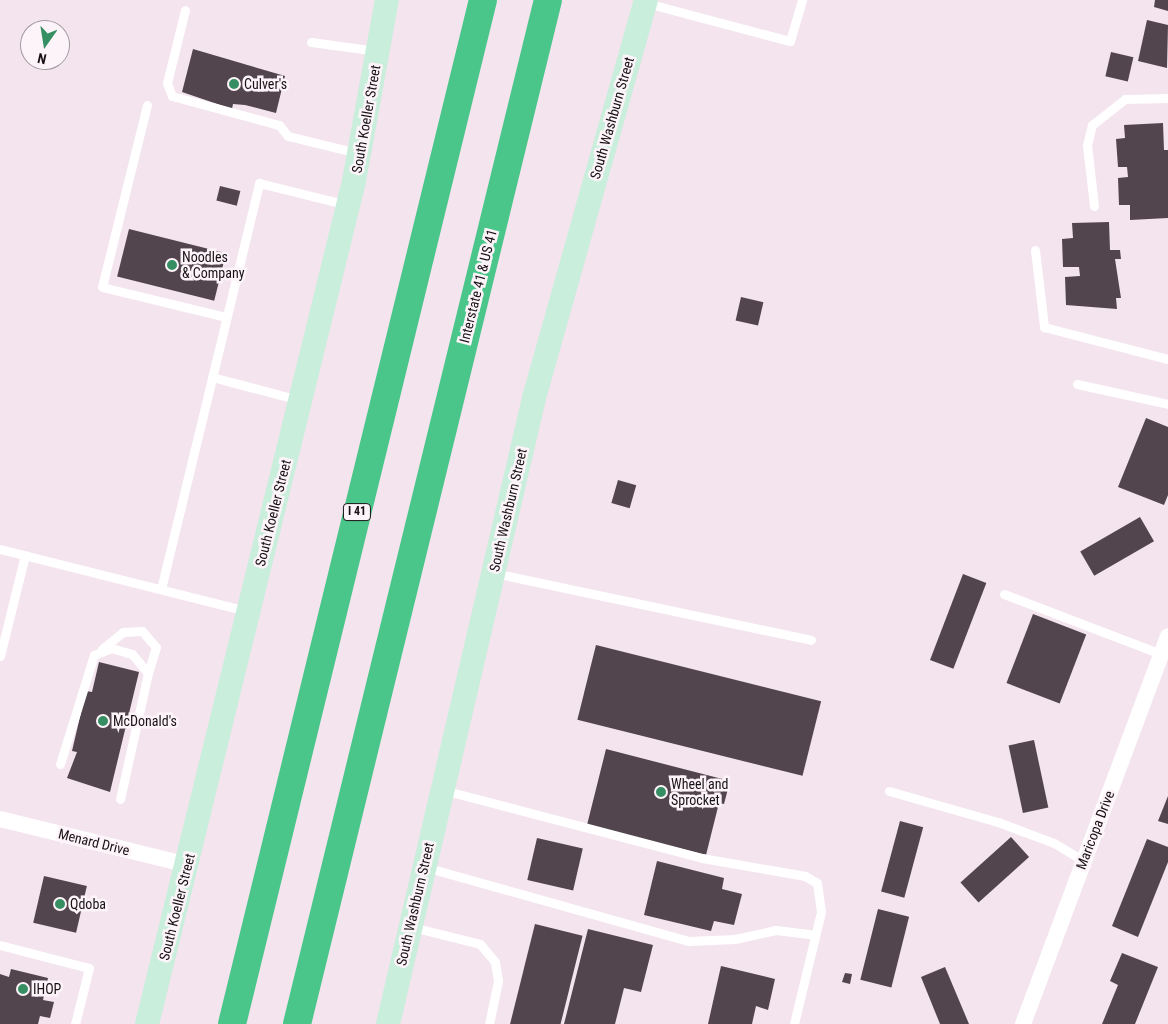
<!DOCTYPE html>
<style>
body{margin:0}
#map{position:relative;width:1168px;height:1024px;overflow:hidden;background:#f4e4ee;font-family:"Roboto Condensed",sans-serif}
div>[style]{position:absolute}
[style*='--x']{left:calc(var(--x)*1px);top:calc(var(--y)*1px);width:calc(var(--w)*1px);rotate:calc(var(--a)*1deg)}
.building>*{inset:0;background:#52454d;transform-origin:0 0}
.lane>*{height:9px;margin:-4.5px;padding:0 4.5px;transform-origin:4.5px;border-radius:4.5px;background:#fff}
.street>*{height:16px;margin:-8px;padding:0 8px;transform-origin:8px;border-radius:8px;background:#fff}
.secondary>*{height:24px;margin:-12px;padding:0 12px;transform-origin:12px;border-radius:12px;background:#c9eedc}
.highway>*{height:28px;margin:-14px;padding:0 14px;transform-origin:14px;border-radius:14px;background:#4bc68b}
.dots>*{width:14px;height:14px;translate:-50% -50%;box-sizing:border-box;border:2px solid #fdf4f9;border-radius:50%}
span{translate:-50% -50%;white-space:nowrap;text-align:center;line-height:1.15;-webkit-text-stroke:5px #fdf4f9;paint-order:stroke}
.shield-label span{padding:1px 4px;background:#fdf4f9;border:1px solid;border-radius:4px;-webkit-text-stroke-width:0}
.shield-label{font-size:12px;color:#171215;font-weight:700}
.poi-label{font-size:14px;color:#171215}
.left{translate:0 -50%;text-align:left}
.street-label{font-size:14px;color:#171215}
.north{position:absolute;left:20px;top:20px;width:50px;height:50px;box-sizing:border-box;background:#fdf4f9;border:1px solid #a19a9e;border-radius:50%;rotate:193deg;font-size:14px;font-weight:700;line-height:20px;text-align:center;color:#171215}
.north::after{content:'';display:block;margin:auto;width:18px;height:22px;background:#368e63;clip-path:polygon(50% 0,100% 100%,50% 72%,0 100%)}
</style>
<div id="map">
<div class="building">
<div style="clip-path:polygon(1155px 0,1168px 0,1168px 11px,1154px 7px)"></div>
<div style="clip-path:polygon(1147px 20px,1168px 25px,1167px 68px,1138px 61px)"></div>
<div style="clip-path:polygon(193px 49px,285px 76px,276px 113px,245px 105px,233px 104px,232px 109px,182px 92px)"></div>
<div style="left:1111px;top:52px;width:23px;height:25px;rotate:13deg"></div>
<div style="clip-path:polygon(1163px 123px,1164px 150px,1168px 150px,1168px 218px,1130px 220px,1130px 205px,1119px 205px,1118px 178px,1128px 177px,1127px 167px,1118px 167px,1116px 139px,1125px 138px,1124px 125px)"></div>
<div style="left:220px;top:186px;width:21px;height:15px;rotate:14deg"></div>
<div style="clip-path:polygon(1109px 222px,1110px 250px,1120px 250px,1121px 259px,1115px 259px,1121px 298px,1116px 298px,1117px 309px,1066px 305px,1065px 277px,1080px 276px,1079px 267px,1063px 267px,1062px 239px,1073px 238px,1072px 223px)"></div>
<div style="left:129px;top:229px;width:100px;height:49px;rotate:14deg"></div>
<div style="left:741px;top:297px;width:23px;height:24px;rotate:13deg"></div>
<div style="clip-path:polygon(1146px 418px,1168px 427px,1168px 495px,1164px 505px,1118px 487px)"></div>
<div style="left:618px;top:480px;width:19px;height:24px;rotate:16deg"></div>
<div style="left:1140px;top:517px;width:28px;height:69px;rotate:60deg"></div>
<div style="left:963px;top:574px;width:25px;height:92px;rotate:21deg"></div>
<div style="left:1033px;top:614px;width:57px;height:74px;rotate:21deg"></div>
<div style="left:596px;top:645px;width:232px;height:77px;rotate:14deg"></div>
<div style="clip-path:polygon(99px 662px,139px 672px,110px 792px,67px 778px,77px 752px,72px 751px,86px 691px,92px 692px)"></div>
<div style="left:1034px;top:740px;width:69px;height:26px;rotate:78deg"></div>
<div style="clip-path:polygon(606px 749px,730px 781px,724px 804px,719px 803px,706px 855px,587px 825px)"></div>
<div style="clip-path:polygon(1168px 796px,1168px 824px,1158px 821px)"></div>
<div style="left:900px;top:821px;width:24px;height:73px;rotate:15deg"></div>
<div style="left:1011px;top:837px;width:27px;height:68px;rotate:48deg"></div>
<div style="left:537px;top:838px;width:47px;height:43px;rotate:13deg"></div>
<div style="clip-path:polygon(1147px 839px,1168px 847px,1168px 862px,1138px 937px,1112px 926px)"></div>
<div style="clip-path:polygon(657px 861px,724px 878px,722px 889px,742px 894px,734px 925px,714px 921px,711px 931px,644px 915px)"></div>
<div style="left:44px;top:876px;width:44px;height:48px;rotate:13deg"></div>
<div style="left:878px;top:909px;width:32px;height:73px;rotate:14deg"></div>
<div style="left:535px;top:924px;width:49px;height:103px;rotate:14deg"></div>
<div style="clip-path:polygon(588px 929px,653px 945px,641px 992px,624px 988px,615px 1024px,564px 1024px)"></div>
<div style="clip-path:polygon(1122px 953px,1158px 967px,1135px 1024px,1102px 1024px,1118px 985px,1110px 981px)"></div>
<div style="clip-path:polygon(721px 966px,775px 979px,768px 1010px,756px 1006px,752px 1024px,708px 1024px)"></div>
<div style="clip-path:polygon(945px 967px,969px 1024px,940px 1024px,921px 977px)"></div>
<div style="clip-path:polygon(11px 969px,48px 978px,43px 1000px,54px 1002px,50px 1018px,40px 1016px,38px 1024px,0 1024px,0 974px,9px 977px)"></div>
<div style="clip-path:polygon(845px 973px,852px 974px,850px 984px,842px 982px)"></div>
</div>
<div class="lane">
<div style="--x:646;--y:3;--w:149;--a:14.8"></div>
<div style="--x:790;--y:41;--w:43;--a:-73.7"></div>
<div style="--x:185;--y:10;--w:75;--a:103.9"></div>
<div style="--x:167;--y:83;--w:14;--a:69"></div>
<div style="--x:172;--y:96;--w:111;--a:15.2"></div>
<div style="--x:279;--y:125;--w:14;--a:51"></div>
<div style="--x:288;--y:136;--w:71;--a:13.8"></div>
<div style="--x:311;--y:42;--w:68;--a:7.7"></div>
<div style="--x:147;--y:105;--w:187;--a:103.9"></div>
<div style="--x:102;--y:287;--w:128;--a:13.6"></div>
<div style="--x:1094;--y:206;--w:61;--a:-96.5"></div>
<div style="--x:1087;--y:145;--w:21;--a:-76"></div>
<div style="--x:1092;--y:125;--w:42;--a:-38.2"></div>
<div style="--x:1125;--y:99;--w:43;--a:-1.3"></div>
<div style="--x:1035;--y:250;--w:78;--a:83.3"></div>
<div style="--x:1044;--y:327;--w:128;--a:14.5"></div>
<div style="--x:212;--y:377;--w:90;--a:14.8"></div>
<div style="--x:1077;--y:384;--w:93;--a:12.4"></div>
<div style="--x:0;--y:549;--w:255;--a:14.1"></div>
<div style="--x:494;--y:573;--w:324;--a:11.9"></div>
<div style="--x:161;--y:589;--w:418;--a:-76.4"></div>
<div style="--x:259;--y:183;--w:92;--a:13.9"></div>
<div style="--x:1004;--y:594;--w:168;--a:20.9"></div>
<div style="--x:102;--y:649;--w:27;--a:-39"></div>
<div style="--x:123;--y:632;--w:19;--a:-3"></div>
<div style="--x:142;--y:631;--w:21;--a:49"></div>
<div style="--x:156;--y:647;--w:27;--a:107"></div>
<div style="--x:0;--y:656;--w:104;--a:-76.1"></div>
<div style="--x:60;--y:764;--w:114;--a:-72.7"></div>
<div style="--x:94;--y:655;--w:18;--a:-22"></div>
<div style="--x:111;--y:648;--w:22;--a:16"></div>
<div style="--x:132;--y:654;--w:25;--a:50"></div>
<div style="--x:148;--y:673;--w:129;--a:102.5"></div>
<div style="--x:443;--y:790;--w:268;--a:14.7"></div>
<div style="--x:702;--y:858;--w:105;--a:9.9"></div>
<div style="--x:805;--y:876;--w:14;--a:30"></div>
<div style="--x:817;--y:883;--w:29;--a:82"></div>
<div style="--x:821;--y:912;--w:115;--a:103.6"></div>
<div style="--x:889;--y:791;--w:113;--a:15.9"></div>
<div style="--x:998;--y:822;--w:60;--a:20.6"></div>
<div style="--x:1054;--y:843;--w:35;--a:31"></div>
<div style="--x:425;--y:867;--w:274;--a:15.7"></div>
<div style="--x:689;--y:941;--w:46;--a:-2.5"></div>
<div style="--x:735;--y:939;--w:42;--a:-12.4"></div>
<div style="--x:776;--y:930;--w:39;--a:7"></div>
<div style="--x:412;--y:927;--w:70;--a:14"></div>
<div style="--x:480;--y:944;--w:23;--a:50"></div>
<div style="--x:495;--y:962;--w:19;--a:81"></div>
<div style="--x:498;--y:981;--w:44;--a:101.8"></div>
<div style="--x:0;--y:945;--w:92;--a:14.5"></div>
<div style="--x:89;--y:968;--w:58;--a:104"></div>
</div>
<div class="street">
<div style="--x:0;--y:819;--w:194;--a:13.7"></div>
<div style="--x:1023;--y:1024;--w:414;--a:-69.5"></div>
</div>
<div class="secondary">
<div style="--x:147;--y:1024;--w:868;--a:-76.2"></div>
<div style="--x:354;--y:181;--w:184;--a:-79.7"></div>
<div style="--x:388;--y:1024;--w:643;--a:-76.87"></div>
<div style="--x:534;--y:398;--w:413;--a:-74.3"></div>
</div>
<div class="highway">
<div style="--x:232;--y:1024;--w:1054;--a:-76.23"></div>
<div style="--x:297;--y:1024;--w:1054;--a:-76.23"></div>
</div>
<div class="dots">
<div style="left:234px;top:84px;background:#368e63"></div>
<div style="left:172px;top:265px;background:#368e63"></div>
<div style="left:103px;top:721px;background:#368e63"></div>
<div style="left:661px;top:792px;background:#368e63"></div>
<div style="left:60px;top:904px;background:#368e63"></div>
<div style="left:23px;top:989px;background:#368e63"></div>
</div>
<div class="shield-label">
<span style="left:357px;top:512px">I 41</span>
</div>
<div class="poi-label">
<span class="left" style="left:244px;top:84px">Culver's</span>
<span class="left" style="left:182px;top:265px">Noodles<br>&amp; Company</span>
<span class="left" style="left:113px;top:721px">McDonald's</span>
<span class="left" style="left:671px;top:792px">Wheel and<br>Sprocket</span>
<span class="left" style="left:70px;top:904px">Qdoba</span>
<span class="left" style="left:33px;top:989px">IHOP</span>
</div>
<div class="street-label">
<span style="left:612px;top:118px;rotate:-74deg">South Washburn Street</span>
<span style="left:366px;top:119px;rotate:-80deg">South Koeller Street</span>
<span style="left:478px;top:286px;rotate:-76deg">Interstate 41 &amp; US 41</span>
<span style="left:508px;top:510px;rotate:-77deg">South Washburn Street</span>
<span style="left:273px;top:513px;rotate:-76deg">South Koeller Street</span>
<span style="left:1095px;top:830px;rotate:-69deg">Maricopa Drive</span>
<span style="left:94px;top:842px;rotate:14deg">Menard Drive</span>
<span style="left:415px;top:904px;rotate:-77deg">South Washburn Street</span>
<span style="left:177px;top:907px;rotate:-76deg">South Koeller Street</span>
</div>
<div class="north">N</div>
</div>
